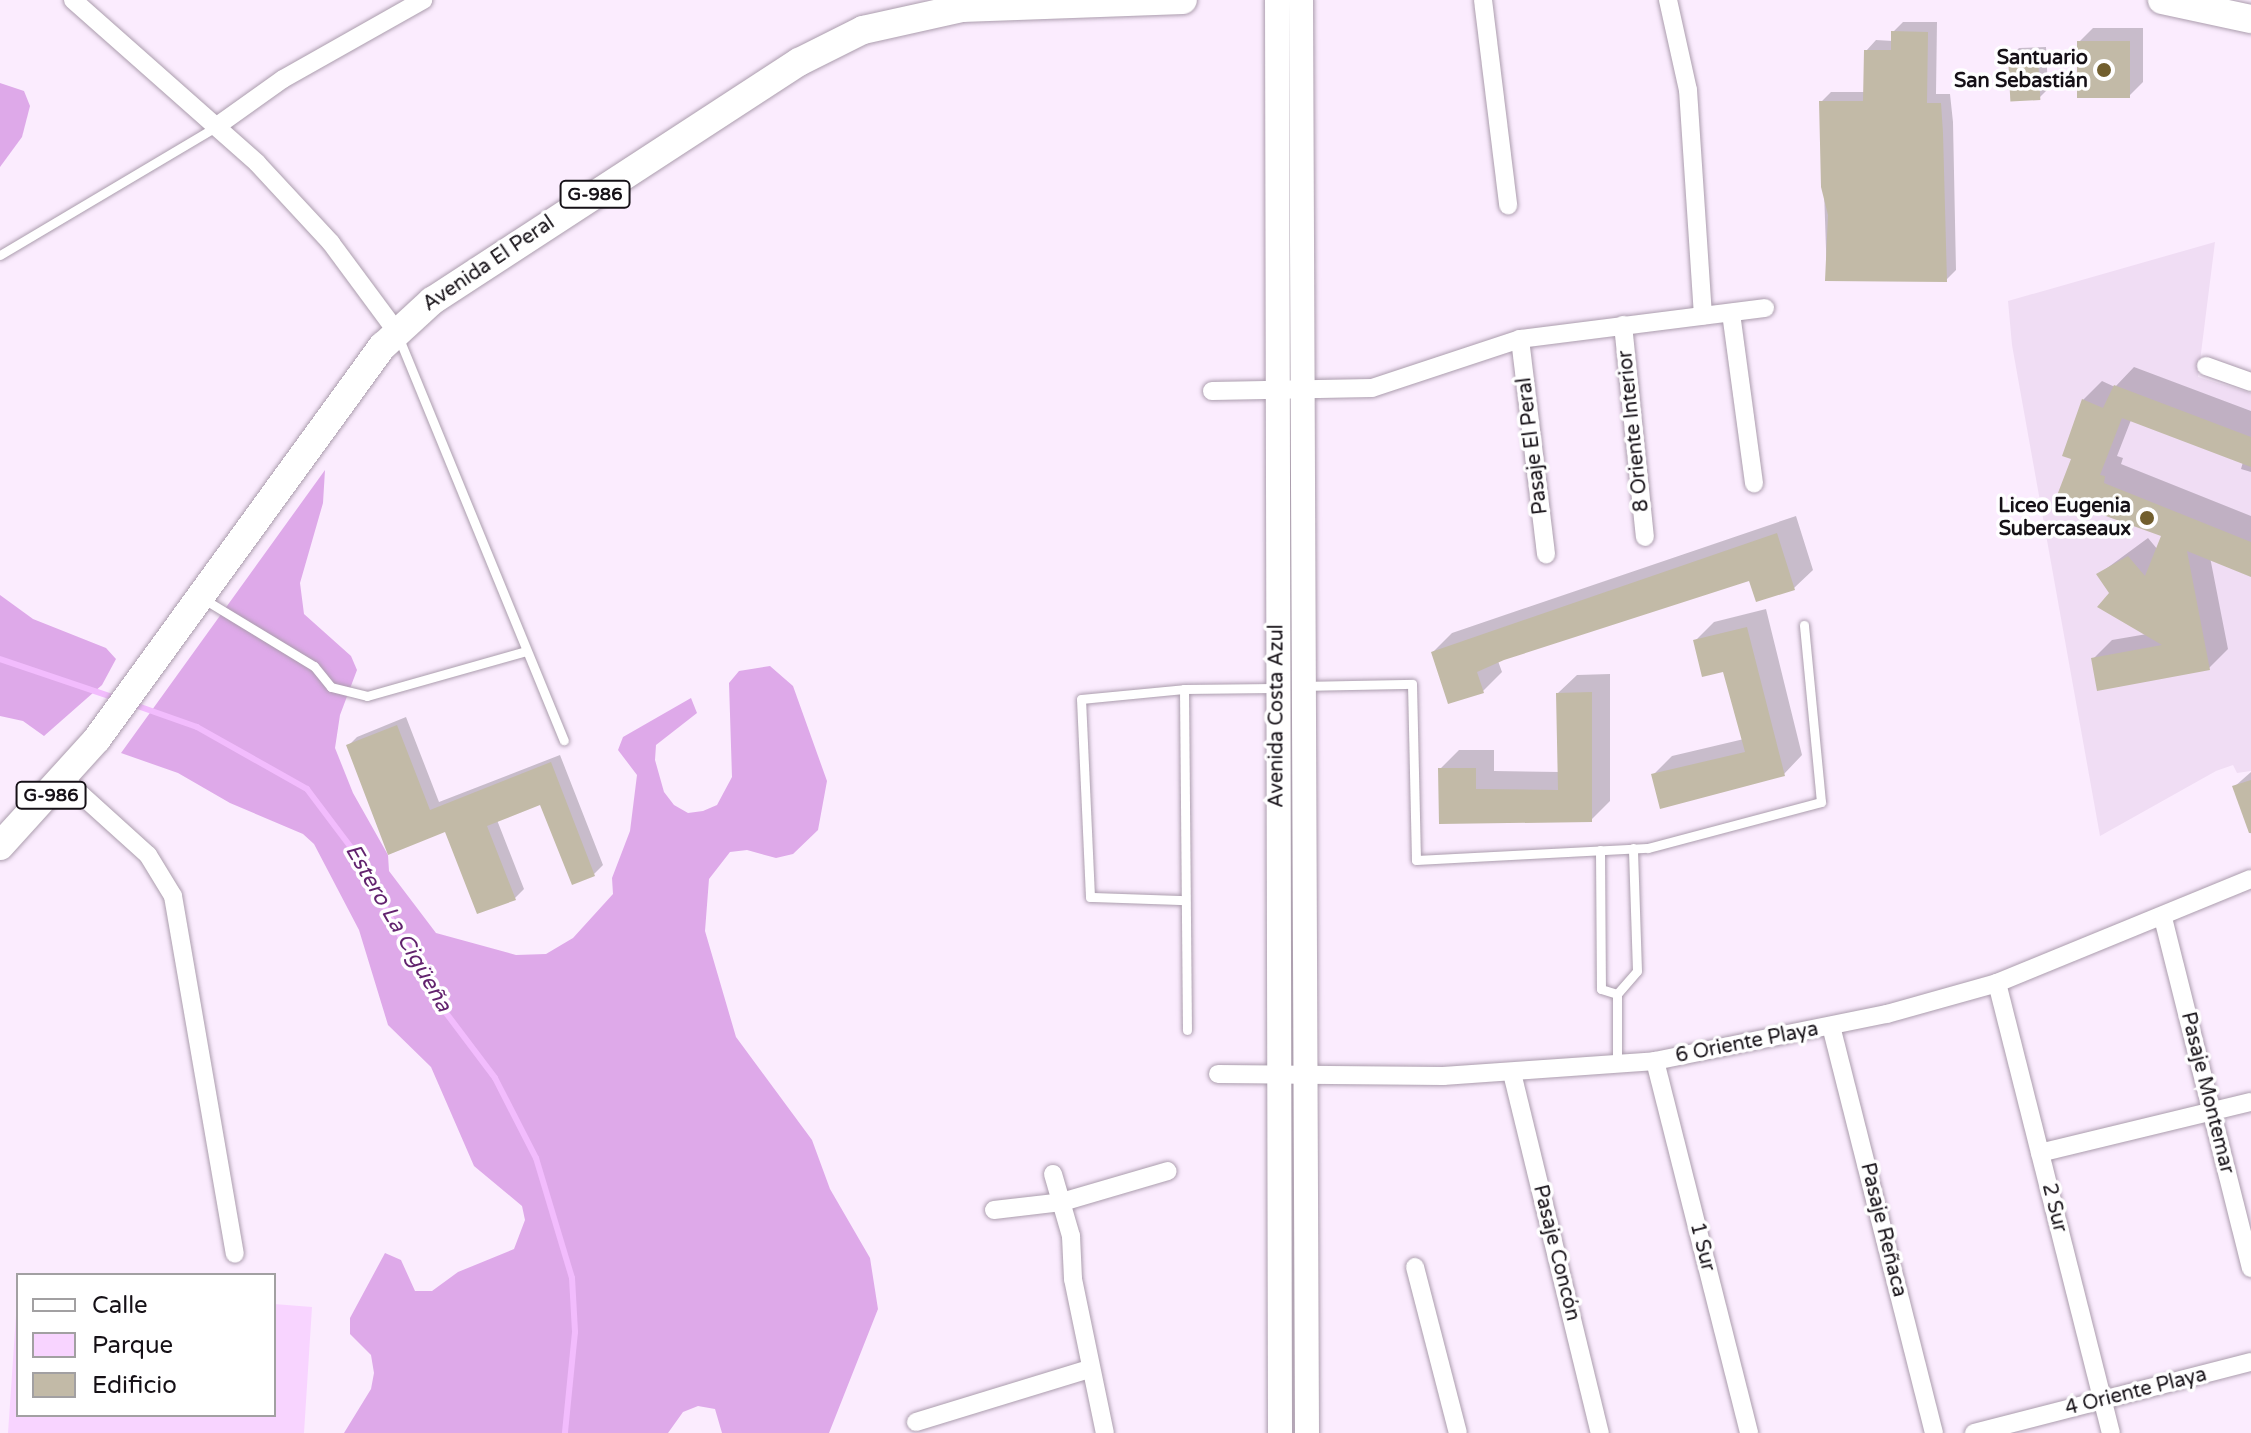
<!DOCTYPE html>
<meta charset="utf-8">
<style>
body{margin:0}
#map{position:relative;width:2251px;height:1433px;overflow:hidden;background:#fbecfe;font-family:"Varela Round",sans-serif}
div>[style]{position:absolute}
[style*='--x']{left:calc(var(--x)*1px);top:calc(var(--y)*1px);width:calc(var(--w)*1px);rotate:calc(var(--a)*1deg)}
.built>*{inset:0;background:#f0ddf4}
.green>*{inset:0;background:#f8d4ff}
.forest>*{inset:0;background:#dea9e9}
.shadow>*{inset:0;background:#0003}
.stream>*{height:6px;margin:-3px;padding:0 3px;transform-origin:3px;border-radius:3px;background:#f2bcfd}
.building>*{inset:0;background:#c2baa7;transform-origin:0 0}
.roads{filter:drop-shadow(0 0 2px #ab9dad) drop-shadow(0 0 2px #ab9dad)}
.lane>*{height:9px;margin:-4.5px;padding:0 4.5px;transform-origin:4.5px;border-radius:4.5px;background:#fff}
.street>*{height:18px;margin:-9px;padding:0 9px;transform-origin:9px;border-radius:9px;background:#fff}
.secondary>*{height:24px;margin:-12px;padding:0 12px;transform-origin:12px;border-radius:12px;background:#fff}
.primary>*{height:28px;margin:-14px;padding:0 14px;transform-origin:14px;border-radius:14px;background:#fff}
.dots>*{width:22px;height:22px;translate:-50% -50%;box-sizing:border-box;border:4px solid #fff;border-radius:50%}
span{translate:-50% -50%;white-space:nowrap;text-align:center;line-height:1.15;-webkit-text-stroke:7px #fff;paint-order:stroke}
.shield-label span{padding:2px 6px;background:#fff;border:2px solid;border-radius:6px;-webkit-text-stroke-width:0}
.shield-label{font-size:18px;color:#161117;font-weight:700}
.poi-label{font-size:20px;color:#161117;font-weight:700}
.right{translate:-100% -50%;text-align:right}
.street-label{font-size:20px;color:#161117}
.water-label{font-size:22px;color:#62236e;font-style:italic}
.legend{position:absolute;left:16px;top:1273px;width:260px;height:144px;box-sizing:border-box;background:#fff;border:2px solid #a2a0a2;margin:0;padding:10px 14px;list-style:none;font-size:24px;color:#161117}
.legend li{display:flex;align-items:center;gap:16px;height:40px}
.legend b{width:40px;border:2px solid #a2a0a2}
</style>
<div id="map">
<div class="built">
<div style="clip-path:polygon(2215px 242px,2198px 377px,2251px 393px,2251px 771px,2237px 773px,2233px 765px,2216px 771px,2100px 836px,2012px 345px,2008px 301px)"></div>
</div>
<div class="green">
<div style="clip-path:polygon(18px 1286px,18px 1415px,274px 1415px,274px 1304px,312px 1307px,304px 1433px,8px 1433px)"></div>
</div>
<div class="forest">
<div style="clip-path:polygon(0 83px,24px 91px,30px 106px,22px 137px,0 167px)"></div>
<div style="clip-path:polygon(325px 470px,323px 503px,300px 583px,304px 614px,351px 656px,357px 670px,340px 715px,335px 748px,353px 793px,388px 855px,389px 871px,436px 933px,516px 955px,546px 954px,573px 938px,613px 894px,612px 878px,630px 831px,637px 775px,618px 750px,623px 737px,691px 698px,697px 713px,656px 745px,655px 760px,664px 792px,674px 805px,688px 813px,703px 811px,717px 805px,732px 777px,729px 683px,739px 671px,770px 666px,793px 686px,827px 781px,818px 830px,793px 854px,776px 858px,747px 850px,730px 852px,709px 879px,705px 931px,736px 1037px,812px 1140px,830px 1189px,870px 1258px,878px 1309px,829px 1433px,722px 1433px,715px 1409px,698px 1406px,683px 1412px,668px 1433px,344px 1433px,371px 1389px,374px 1373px,371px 1355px,350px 1334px,350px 1318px,385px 1253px,401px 1260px,415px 1291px,432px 1291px,458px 1272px,514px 1249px,525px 1220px,522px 1206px,474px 1166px,431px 1067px,388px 1025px,359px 930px,314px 844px,303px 834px,230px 803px,178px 773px,121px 753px)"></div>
<div style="clip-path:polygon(0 595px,33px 619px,106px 648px,116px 659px,102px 685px,44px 736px,23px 721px,0 716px)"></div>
</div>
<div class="shadow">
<div style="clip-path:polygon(1903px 22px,1937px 22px,1936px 94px,1950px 94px,1953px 122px,1956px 270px,1946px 280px,1827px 279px,1821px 102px,1831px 92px,1865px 92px,1866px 51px,1876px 40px,1893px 41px,1893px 32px)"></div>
<div style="clip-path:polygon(2093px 28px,2143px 28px,2143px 82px,2129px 96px,2079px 42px)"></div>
<div style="clip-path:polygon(2046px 47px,2048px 89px,2039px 98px,2010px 57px,2019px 48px)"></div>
<div style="clip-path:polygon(2134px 367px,2251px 411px,2251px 472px,2241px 469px,2243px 462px,2131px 420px,2117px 456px,2123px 458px,2121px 464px,2251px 516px,2251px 572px,2210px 557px,2228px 649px,2209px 668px,2093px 659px,2112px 640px,2147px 634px,2099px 574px,2148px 538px,2158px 550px,2164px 535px,2073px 458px,2083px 400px,2102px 381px,2115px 387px)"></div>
<div style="clip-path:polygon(1796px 516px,1813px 570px,1794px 588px,1750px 578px,1498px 661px,1502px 672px,1483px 691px,1433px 652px,1452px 633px)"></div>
<div style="clip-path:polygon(1766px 609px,1802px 755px,1784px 774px,1653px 775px,1672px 756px,1744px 739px,1724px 669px,1695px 641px,1714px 622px)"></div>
<div style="clip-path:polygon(1610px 674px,1610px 801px,1591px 820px,1441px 822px,1440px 769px,1459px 750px,1494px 750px,1494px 771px,1560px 772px,1558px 693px,1577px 675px)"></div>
<div style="clip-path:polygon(406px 717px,439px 802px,560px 755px,603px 865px,594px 874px,541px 802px,497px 820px,524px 889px,515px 898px,446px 830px,348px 746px,357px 737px)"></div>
<div style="clip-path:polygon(2251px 772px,2251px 834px,2234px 787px)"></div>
</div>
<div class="stream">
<div style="--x:0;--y:659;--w:125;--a:18.7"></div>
<div style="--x:132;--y:704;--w:69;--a:19.5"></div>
<div style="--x:197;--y:727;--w:126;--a:29.4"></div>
<div style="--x:307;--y:789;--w:86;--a:53"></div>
<div style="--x:359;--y:858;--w:148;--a:62.2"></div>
<div style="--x:428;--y:989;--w:111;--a:53"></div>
<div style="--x:495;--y:1078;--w:90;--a:62.9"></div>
<div style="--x:536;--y:1158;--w:125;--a:73.3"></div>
<div style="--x:572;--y:1278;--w:54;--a:86.8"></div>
<div style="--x:575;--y:1332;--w:101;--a:95.7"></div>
</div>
<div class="building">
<div style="clip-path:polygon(1891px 31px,1928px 32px,1927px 103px,1941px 103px,1943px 133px,1947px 282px,1825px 281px,1828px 215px,1821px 187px,1819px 101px,1863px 101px,1864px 50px,1891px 50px)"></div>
<div style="left:2077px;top:41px;width:53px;height:57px"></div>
<div style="left:2038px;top:55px;width:45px;height:30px;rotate:87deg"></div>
<div style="clip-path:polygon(2114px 385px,2251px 437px,2251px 467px,2122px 418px,2100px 475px,2105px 476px,2104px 483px,2251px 542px,2251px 577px,2187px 551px,2210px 670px,2097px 691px,2091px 658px,2162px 645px,2097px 607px,2109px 593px,2096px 574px,2128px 556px,2145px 576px,2161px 536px,2056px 498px,2071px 459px,2062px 456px,2082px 399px,2103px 408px)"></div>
<div style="clip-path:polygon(1777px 533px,1795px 590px,1756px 602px,1749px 581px,1504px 660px,1477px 672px,1484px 693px,1448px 704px,1431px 652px)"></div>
<div style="clip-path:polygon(1747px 627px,1785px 776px,1660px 809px,1651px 774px,1745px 752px,1723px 672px,1702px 677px,1693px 640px)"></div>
<div style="clip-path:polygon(1592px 692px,1592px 822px,1439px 824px,1438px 768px,1476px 768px,1476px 789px,1558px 790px,1556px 693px)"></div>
<div style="clip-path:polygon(397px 725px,430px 810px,551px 762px,595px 876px,572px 885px,540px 805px,487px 826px,516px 900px,477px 914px,445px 832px,388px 855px,346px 745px)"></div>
<div style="clip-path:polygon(2251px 780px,2251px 833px,2249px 833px,2232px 786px)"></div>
</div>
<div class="roads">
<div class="lane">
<div style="--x:0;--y:255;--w:252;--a:-30.7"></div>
<div style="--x:398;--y:336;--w:437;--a:67.7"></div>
<div style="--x:202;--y:598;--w:131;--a:31.3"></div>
<div style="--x:314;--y:666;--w:27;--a:51"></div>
<div style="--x:331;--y:687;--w:37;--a:14"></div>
<div style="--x:367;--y:696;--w:165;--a:-15.8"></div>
<div style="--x:1305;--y:686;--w:107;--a:-1.1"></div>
<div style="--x:1412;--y:684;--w:176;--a:88.7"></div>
<div style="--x:1416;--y:860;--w:232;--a:-3"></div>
<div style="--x:1648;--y:848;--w:179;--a:-14.9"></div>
<div style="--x:1821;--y:802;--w:178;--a:-95.5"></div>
<div style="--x:1184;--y:689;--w:341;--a:89.5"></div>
<div style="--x:1600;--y:850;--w:139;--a:89.6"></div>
<div style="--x:1601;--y:989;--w:17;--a:17"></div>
<div style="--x:1617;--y:994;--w:30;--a:-49"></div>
<div style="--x:1637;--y:971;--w:123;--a:-91.9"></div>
<div style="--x:1182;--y:900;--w:92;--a:-178.1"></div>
<div style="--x:1090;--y:897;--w:198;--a:-92.6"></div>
<div style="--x:1081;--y:699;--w:103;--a:-5.5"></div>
<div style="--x:1184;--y:689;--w:91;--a:-0.6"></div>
<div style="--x:1617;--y:1065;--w:71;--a:-90"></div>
</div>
<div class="street">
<div style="--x:73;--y:0;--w:246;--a:41.5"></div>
<div style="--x:257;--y:163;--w:109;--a:47.2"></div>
<div style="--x:331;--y:243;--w:109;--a:53.5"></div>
<div style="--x:1483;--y:0;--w:207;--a:83"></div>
<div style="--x:1668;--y:0;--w:92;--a:77.5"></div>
<div style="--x:1688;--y:90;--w:226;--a:86.2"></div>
<div style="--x:217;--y:126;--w:81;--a:-35.5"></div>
<div style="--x:283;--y:79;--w:161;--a:-29.4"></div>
<div style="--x:1731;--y:313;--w:172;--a:82.3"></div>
<div style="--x:1623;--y:325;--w:213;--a:84.1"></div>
<div style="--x:1520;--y:339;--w:217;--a:83.1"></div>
<div style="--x:2206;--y:366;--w:48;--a:19.6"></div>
<div style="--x:1212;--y:391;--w:160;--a:-1.1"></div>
<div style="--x:1372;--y:388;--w:156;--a:-18.3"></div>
<div style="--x:1520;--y:339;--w:247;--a:-7.2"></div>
<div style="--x:65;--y:780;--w:112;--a:42.1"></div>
<div style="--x:148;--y:855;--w:48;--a:58.6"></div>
<div style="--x:173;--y:896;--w:363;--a:80.2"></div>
<div style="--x:2163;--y:918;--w:361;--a:75.9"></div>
<div style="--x:1997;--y:983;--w:464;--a:75.8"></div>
<div style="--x:1831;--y:1026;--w:420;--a:75.8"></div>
<div style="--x:1655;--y:1061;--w:384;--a:75.8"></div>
<div style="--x:1512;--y:1073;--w:371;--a:76.3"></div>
<div style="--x:1218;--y:1074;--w:225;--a:0.5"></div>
<div style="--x:1443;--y:1076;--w:213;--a:-4"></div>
<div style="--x:1655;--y:1061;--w:237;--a:-11.5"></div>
<div style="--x:1887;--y:1014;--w:114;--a:-15.7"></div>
<div style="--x:1997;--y:983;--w:274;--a:-22.3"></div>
<div style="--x:2040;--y:1153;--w:217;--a:-13.6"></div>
<div style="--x:1053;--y:1174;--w:65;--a:73.8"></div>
<div style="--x:1071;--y:1236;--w:43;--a:87.3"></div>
<div style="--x:1073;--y:1279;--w:157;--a:78.3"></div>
<div style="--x:994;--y:1210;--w:68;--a:-6.7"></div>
<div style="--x:1062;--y:1202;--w:110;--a:-16.3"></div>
<div style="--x:1415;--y:1267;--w:171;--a:75.5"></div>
<div style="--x:916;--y:1422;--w:181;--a:-17"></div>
<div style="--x:1974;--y:1433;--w:286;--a:-14.4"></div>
</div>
<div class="secondary">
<div style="--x:1277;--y:0;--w:1433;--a:89.88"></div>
<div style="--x:1301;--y:0;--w:1433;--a:89.76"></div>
</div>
<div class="primary">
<div style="--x:2162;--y:0;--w:91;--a:12.1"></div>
<div style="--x:0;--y:846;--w:144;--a:-47.8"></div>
<div style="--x:97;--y:739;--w:486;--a:-54"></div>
<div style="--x:383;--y:346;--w:67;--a:-42.6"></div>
<div style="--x:432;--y:301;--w:438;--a:-33.1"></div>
<div style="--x:799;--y:62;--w:72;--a:-26.6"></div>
<div style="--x:863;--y:30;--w:101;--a:-12.5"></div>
<div style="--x:962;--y:8;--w:221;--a:-2.1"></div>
</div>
</div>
<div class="dots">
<div style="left:2104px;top:70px;background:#725f2e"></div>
<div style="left:2147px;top:518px;background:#725f2e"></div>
</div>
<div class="shield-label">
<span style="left:595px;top:194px">G-986</span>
<span style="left:51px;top:795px">G-986</span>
</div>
<div class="poi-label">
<span class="right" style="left:2088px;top:70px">Santuario<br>San Sebastián</span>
<span class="right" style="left:2131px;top:518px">Liceo Eugenia<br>Subercaseaux</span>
</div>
<div class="street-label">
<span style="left:489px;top:264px;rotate:-34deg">Avenida El Peral</span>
<span style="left:1634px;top:431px;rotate:-96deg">8 Oriente Interior</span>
<span style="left:1533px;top:446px;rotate:-97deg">Pasaje El Peral</span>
<span style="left:1277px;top:716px;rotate:-90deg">Avenida Costa Azul</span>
<span style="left:1747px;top:1043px;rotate:-11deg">6 Oriente Playa</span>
<span style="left:2207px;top:1093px;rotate:76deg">Pasaje Montemar</span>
<span style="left:2054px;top:1208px;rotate:76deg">2 Sur</span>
<span style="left:1883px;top:1230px;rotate:76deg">Pasaje Reñaca</span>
<span style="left:1702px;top:1247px;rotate:76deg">1 Sur</span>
<span style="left:1556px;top:1253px;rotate:76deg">Pasaje Concón</span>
<span style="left:2136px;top:1392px;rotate:-14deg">4 Oriente Playa</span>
</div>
<div class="water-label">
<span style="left:398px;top:928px;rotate:60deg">Estero La Cigüeña</span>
</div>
<ul class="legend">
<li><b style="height:10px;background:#fff"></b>Calle</li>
<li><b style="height:22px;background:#f8d4ff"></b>Parque</li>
<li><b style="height:22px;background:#c2baa7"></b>Edificio</li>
</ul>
</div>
